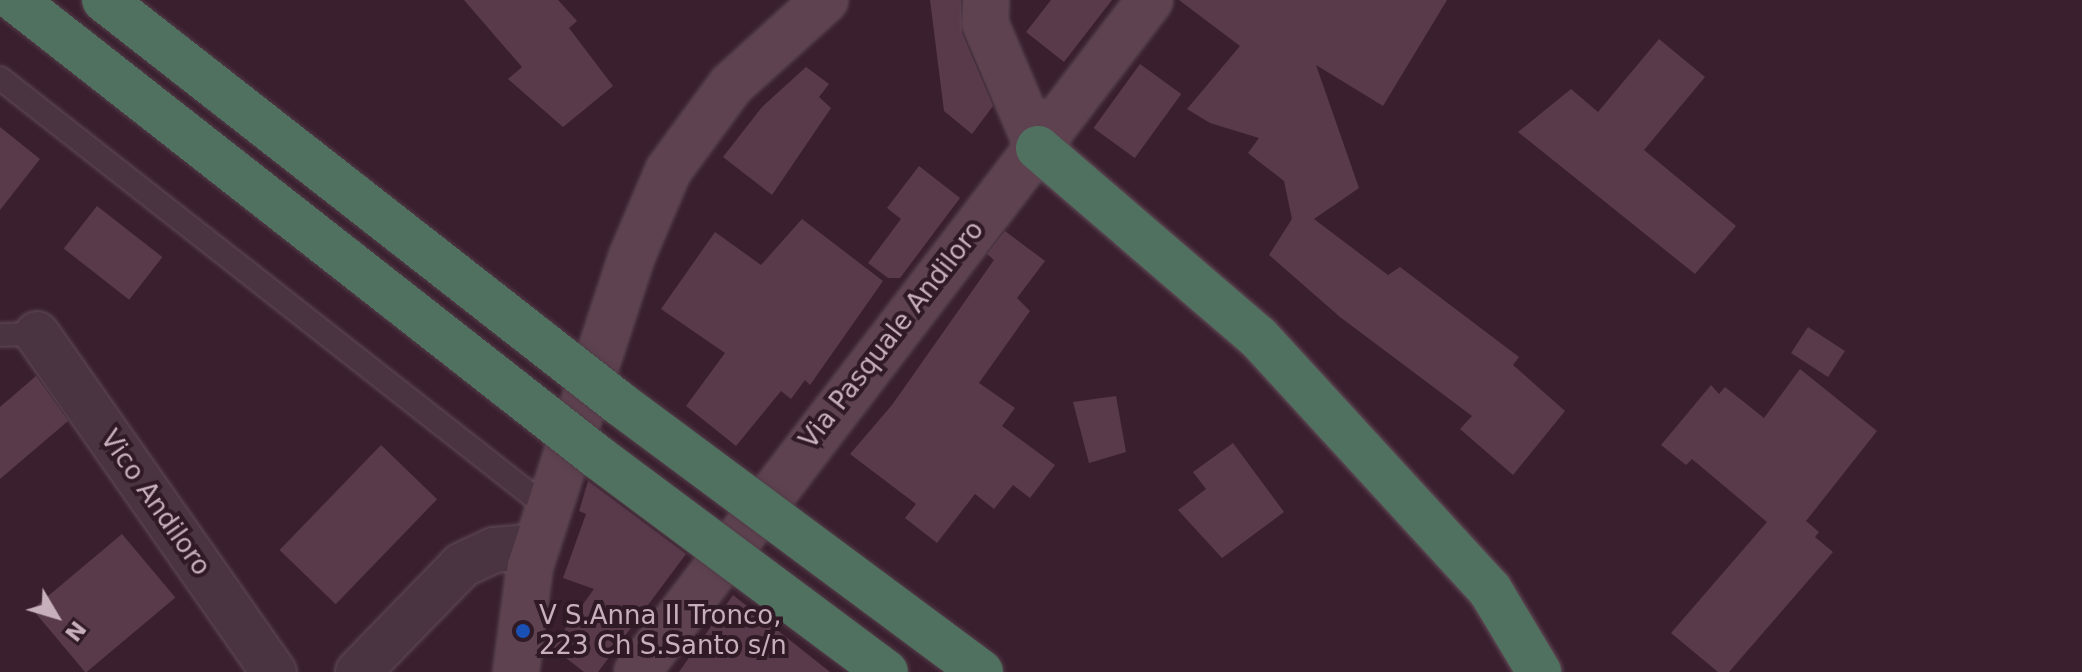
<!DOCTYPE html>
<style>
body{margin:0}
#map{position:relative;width:2082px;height:672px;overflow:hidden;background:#3a202f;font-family:"DejaVu Sans",sans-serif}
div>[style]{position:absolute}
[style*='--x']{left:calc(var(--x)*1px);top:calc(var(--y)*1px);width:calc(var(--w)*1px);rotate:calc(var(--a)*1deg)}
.building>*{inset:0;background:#593a4b;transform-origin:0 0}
.roads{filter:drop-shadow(0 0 2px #624c58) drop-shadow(0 0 2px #624c58)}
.lane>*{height:22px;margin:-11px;padding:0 11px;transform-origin:11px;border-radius:11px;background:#4b3441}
.street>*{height:44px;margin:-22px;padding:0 22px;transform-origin:22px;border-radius:22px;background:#4b3441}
.secondary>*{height:44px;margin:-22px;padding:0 22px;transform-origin:22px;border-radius:22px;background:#5e4250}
.highway>*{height:44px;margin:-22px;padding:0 22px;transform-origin:22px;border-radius:22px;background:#517160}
.bridges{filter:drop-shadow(0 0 2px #523c48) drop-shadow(0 0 2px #523c48)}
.highway-bridge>*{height:44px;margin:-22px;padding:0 22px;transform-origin:22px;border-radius:22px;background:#517160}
.dots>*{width:22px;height:22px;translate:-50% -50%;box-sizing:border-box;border:4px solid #2f1a26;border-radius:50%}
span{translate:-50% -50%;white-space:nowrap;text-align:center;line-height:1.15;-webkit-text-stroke:8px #2f1a26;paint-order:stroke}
.street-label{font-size:26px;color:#c7afbb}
.poi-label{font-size:26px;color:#c7afbb}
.left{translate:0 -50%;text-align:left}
.north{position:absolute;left:16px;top:576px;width:80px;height:80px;-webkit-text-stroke:6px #2f1a26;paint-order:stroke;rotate:128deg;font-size:22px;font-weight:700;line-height:32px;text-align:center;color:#c7afbb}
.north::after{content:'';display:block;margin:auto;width:28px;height:36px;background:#c7afbb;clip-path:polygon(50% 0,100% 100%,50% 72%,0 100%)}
</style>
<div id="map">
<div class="building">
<div style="clip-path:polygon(464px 0,558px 0,577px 21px,569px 28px,613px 86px,563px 127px,508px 79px,522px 67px)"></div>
<div style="clip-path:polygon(930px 0,961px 0,962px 33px,993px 106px,972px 134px,944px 111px)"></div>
<div style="clip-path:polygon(1051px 0,1112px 0,1064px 62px,1026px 32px)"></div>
<div style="clip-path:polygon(1179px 0,1447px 0,1383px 106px,1316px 65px,1359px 188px,1314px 219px,1388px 275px,1400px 267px,1519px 357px,1513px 365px,1565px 411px,1513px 475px,1460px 429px,1472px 416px,1340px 317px,1269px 255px,1292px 219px,1284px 181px,1248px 153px,1259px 138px,1210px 123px,1187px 109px,1240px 46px)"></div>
<div style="clip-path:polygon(1659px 39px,1705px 77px,1644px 150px,1736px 226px,1695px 274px,1518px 132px,1571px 89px,1598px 112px)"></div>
<div style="left:1140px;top:64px;width:51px;height:79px;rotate:36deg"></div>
<div style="clip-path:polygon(806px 67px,829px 84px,819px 97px,831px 108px,772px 195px,723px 157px,762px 107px)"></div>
<div style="clip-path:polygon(0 127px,40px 159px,0 210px)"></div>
<div style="clip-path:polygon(919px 166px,960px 198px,900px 278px,888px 278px,868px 263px,901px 219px,887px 208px)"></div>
<div style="left:97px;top:206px;width:83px;height:54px;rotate:38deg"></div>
<div style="clip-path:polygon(802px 219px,883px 281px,810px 385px,805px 380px,791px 399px,781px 391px,736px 446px,686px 406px,725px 353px,661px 309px,715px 232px,761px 265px)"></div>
<div style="clip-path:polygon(1005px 231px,1045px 261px,1017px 298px,1030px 311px,979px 383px,1015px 408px,1002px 426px,1055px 465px,1030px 498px,1013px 485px,994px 509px,975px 494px,937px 543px,905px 518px,916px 504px,850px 454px,892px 405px,994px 260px,987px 254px)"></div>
<div style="left:1808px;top:327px;width:44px;height:31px;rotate:33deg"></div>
<div style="clip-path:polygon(1800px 369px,1877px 431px,1806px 521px,1819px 532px,1815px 537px,1833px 552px,1729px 672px,1718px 672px,1671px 633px,1767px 522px,1692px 459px,1686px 465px,1661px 445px,1711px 385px,1719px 394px,1725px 387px,1764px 418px)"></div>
<div style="clip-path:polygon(36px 376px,68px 421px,0 479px,0 407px)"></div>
<div style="clip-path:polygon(1116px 396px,1126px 452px,1089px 463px,1073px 402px)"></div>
<div style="clip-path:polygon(1233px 443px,1284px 512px,1222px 558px,1178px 510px,1206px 489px,1193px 472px)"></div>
<div style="left:381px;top:445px;width:78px;height:146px;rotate:44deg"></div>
<div style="clip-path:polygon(588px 481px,686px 554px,598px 672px,584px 672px,552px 647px,594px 589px,563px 578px,586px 514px,579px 511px)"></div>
<div style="left:122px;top:534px;width:83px;height:117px;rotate:50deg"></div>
<div style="clip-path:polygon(733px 595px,830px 672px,679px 672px)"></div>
</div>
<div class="roads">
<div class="lane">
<div style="--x:0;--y:78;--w:698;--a:38.13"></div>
<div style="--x:0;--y:335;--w:37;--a:-2"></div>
</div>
<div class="street">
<div style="--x:37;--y:334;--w:413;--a:55"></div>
<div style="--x:358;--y:672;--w:149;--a:-45.8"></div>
<div style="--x:462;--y:565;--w:35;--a:-25"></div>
<div style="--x:494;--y:550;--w:43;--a:-5.3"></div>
</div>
<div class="secondary">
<div style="--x:986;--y:0;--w:23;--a:92"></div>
<div style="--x:985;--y:23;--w:136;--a:67"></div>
<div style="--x:516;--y:672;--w:107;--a:-82.5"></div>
<div style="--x:530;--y:566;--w:326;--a:-71.8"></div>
<div style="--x:632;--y:256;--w:92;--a:-67"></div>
<div style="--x:668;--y:171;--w:107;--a:-53.8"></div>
<div style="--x:731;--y:85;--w:127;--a:-42.1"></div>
<div style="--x:637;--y:672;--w:845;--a:-52.64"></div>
</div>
<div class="highway">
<div style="--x:1038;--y:148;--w:291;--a:40.7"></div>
<div style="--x:1259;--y:338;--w:342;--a:47.5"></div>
<div style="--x:1490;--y:590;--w:96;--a:59.1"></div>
</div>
</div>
<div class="bridges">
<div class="highway-bridge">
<div style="--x:15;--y:0;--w:742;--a:38.11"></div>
<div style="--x:599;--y:458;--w:358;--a:36.7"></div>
<div style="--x:104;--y:0;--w:654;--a:38.04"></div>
<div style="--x:619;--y:403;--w:451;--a:36.6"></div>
</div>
</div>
<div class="dots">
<div style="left:523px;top:631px;background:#1a4fb4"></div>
</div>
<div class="street-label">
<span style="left:892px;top:335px;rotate:-52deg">Via Pasquale Andiloro</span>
<span style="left:155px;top:503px;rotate:55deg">Vico Andiloro</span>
</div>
<div class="poi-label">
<span class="left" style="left:539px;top:631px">V S.Anna II Tronco,<br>223 Ch S.Santo s/n</span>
</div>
<div class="north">N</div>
</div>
